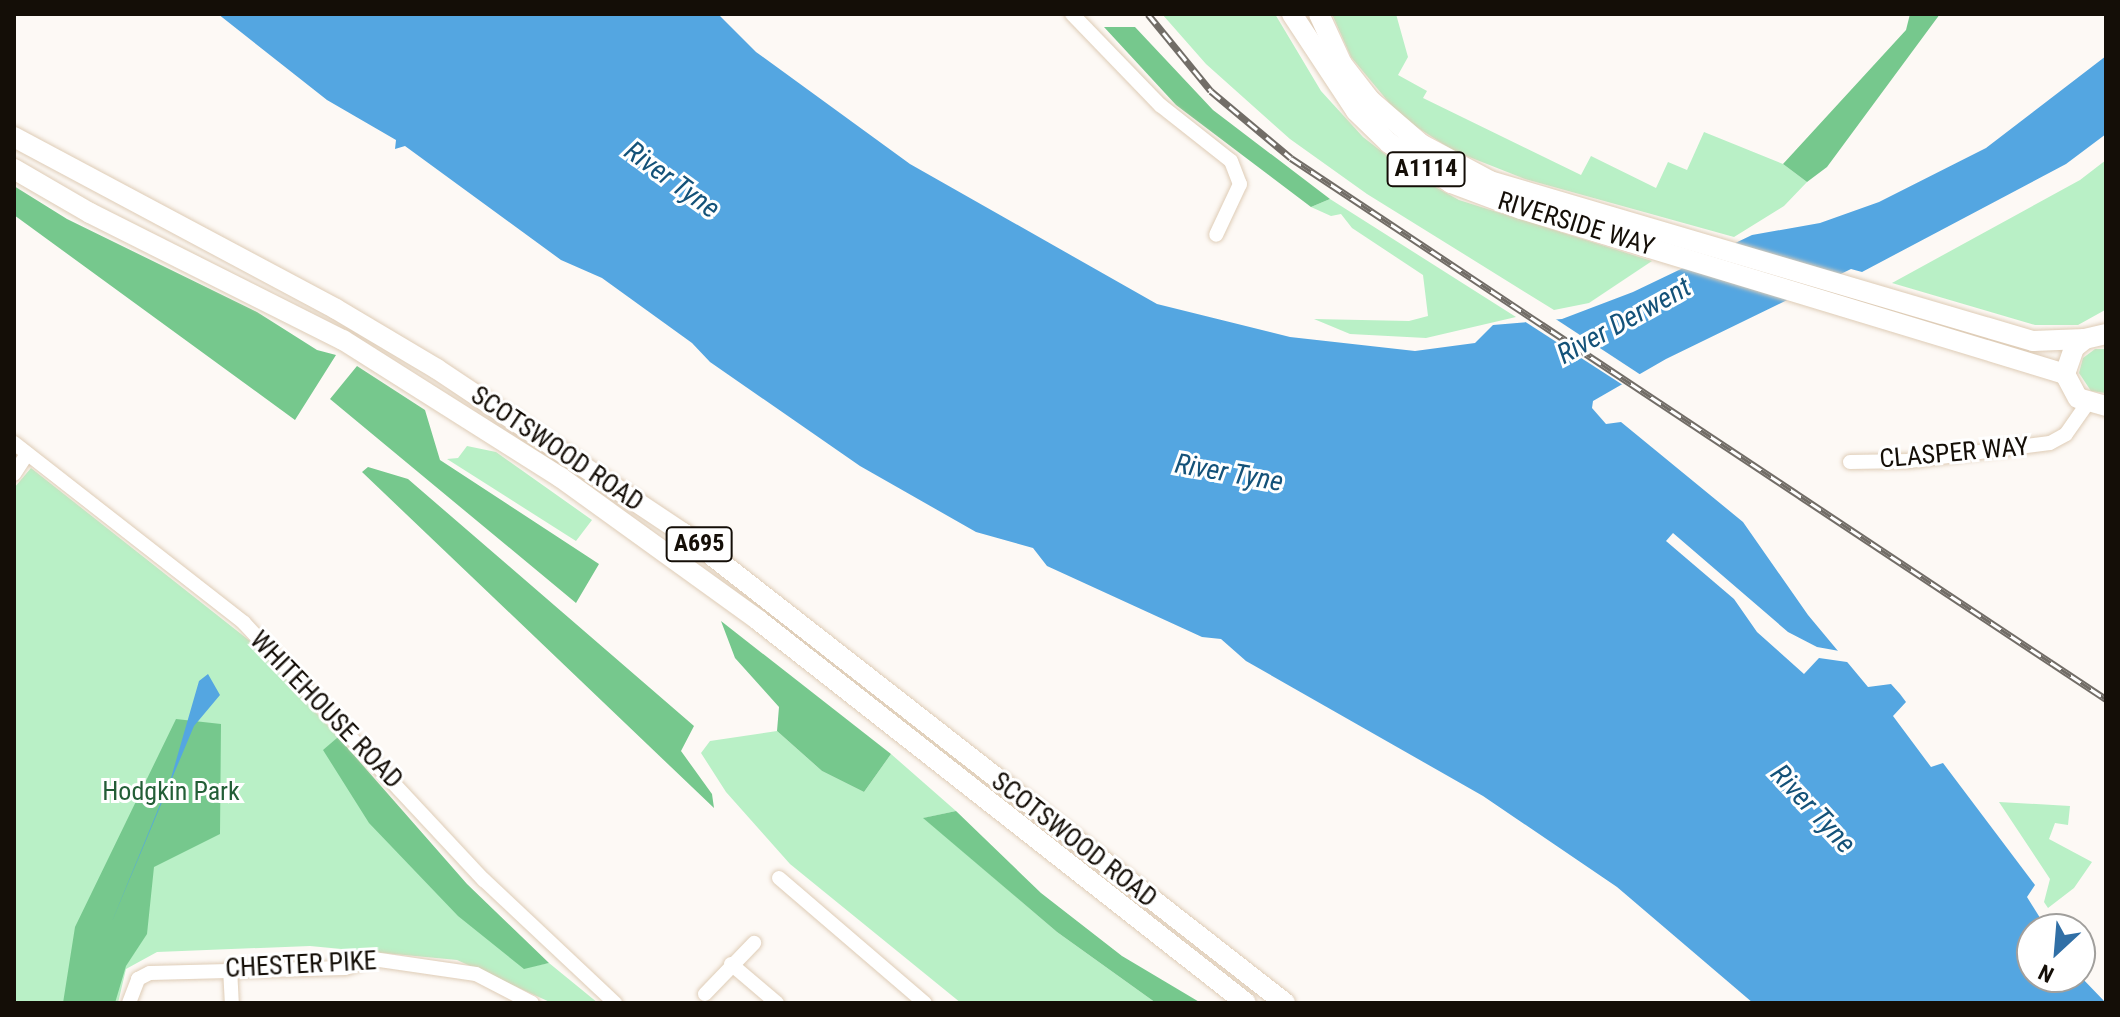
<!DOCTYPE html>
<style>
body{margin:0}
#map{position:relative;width:2120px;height:1017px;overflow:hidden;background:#fdf9f5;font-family:"Roboto Condensed",sans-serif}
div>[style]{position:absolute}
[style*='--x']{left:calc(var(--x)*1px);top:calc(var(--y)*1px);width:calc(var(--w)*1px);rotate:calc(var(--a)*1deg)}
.green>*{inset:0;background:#b9f0c6}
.forest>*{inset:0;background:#76c88d}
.water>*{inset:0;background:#54a6e1}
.pier>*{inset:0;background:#fdf9f5}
.roads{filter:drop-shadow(0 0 2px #deccb6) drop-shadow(0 0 2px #deccb6)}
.street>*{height:14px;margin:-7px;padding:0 7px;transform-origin:7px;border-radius:7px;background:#fff}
.primary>*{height:20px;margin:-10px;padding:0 10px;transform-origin:10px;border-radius:10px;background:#fff}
.rail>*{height:7px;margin-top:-3.5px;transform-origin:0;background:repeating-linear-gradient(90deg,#fff 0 12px,#726d67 0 24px);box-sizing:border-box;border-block:2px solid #726d67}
span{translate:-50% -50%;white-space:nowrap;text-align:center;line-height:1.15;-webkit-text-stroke:6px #fff;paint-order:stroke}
.shield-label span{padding:2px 6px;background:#fff;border:2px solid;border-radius:6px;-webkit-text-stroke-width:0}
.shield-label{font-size:24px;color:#140e07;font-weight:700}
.street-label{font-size:26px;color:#140e07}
.park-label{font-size:26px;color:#235e37}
.water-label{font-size:28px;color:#145279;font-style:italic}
.frame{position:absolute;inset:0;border:16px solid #140e07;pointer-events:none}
.north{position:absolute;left:2016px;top:913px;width:80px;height:80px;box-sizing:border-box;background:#fff;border:2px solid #a19f9c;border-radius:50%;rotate:206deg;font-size:22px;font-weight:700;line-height:32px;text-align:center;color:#140e07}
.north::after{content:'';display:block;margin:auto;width:28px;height:36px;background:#306fa6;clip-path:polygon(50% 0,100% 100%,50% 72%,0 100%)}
</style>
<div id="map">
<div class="green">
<div style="clip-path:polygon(1162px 14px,1275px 14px,1321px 91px,1363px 137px,1408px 172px,1459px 200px,1652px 261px,1589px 303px,1554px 310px,1367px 194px,1290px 139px,1206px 64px)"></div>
<div style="clip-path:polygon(1332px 14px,1396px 14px,1408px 57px,1398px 75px,1427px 91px,1423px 98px,1581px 175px,1591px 156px,1656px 188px,1668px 162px,1687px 170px,1704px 132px,1783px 164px,1807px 182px,1784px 206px,1734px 237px,1525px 179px,1454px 151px,1401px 117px,1351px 57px)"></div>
<div style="clip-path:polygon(2106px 160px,2105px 310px,2078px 325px,2035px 325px,1892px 283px,2080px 180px)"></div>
<div style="clip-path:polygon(1330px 199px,1516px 317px,1426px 338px,1350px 334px,1314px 319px,1409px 321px,1428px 316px,1423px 275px,1352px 228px,1341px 214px,1331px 216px,1311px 207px)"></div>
<div style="clip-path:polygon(2095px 349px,2106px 349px,2105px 393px,2091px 391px,2079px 373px,2083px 358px)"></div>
<div style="clip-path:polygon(467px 446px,496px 452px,592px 520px,576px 541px,447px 459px,458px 458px)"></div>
<div style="clip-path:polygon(31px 468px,255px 645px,338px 737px,324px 750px,524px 968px,549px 963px,598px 1003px,552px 1003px,457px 960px,310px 946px,157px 952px,126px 969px,118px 1003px,14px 1003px,14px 488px)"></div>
<div style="clip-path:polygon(777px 731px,822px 771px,864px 792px,891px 754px,956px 811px,924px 818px,1057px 932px,1156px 1003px,961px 1003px,790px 864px,726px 792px,701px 753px,710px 741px)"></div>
<div style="clip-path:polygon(1999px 802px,2070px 806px,2068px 825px,2055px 823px,2049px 839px,2092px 862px,2074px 888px,2048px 908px,2044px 902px,2050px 879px)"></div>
</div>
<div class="forest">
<div style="clip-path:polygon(1910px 14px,1940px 14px,1827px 167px,1807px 182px,1783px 164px,1906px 30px)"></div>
<div style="clip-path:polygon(1104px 27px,1135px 27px,1213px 110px,1330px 199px,1311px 207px,1176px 105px)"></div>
<div style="clip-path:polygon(14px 186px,67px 219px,257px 312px,317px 350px,336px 355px,295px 420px,14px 215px)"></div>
<div style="clip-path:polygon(357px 366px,425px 410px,440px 460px,599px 564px,576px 603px,330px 399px)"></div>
<div style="clip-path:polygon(368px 467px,408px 479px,694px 726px,681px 751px,712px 794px,714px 808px,362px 472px)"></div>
<div style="clip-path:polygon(721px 621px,891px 754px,864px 792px,822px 771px,777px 731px,779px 707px,735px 658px)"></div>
<div style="clip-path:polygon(176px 719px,221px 724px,220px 834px,154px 867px,147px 934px,126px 966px,115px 1003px,63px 1003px,75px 927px)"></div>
<div style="clip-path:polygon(338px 737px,467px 884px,549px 963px,524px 969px,458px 916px,369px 823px,323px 750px)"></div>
<div style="clip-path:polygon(956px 811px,1041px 893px,1122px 956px,1201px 1003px,1156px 1003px,1057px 932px,923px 818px)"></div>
</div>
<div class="water">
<div style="clip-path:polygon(218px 14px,718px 14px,756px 52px,910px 164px,1157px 304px,1290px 337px,1415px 351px,1475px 343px,1493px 325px,1562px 319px,1633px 292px,1752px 235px,1820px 223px,1879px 202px,1986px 148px,2106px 56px,2106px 134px,2066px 164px,1862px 272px,1851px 269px,1666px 359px,1593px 401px,1592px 408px,1606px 424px,1621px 422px,1743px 522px,1808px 615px,1868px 687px,1891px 684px,1900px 694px,1906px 702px,1893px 716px,1931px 767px,1943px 763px,2035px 885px,2027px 897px,2047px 929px,2032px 929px,2032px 977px,2080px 976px,2106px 1003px,1753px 1003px,1617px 887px,1483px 796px,1246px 661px,1221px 639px,1202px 637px,1047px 566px,1033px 548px,976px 532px,860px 466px,710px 362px,692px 343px,602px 278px,561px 260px,405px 146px,395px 149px,396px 140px,327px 100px)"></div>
<div style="clip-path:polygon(208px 674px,220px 695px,194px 726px,110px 926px,171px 778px,199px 681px)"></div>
</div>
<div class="pier">
<div style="clip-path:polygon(1551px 316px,1644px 377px,1626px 387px,1521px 319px)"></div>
<div style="clip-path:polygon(1673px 533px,1788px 632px,1817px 647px,1845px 652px,1854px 663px,1819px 658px,1804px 674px,1757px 632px,1734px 599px,1666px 541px)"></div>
</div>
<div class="roads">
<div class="street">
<div style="--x:1072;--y:14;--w:127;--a:46"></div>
<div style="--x:1160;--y:105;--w:90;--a:38.3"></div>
<div style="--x:1231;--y:161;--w:25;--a:69"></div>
<div style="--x:1240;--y:184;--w:56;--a:115.2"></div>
<div style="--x:14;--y:443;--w:292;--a:38"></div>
<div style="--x:244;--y:623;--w:352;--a:47"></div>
<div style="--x:484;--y:880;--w:180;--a:43.2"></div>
<div style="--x:1850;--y:462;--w:59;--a:-1"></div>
<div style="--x:1909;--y:461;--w:142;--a:-7.3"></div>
<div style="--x:2050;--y:443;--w:18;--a:-29"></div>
<div style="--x:2066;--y:434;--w:38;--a:-55"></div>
<div style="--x:14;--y:474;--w:24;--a:-57"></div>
<div style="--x:779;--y:878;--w:192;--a:40.6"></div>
<div style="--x:731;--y:964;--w:60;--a:40.3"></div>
<div style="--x:230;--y:968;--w:35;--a:87"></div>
<div style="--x:705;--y:994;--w:71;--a:-46.1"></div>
<div style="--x:129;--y:1003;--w:26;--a:-69"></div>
<div style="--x:138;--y:979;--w:13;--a:-27"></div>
<div style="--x:150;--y:973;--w:195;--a:-1.5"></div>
<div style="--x:345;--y:968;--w:29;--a:-18"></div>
<div style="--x:373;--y:959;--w:104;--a:8.3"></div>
<div style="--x:476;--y:974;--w:63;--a:27.4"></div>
</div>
<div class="primary">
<div style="--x:1292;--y:14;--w:116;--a:56.6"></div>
<div style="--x:1356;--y:111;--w:46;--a:44.1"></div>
<div style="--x:1389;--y:143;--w:74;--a:32.8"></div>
<div style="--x:1451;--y:183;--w:75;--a:20.4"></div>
<div style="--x:1521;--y:209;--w:568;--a:16.87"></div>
<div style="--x:1319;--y:14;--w:55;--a:65.3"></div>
<div style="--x:1342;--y:64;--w:46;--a:52.1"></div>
<div style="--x:1370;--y:100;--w:67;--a:40.8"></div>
<div style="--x:1421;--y:144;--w:78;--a:28.2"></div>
<div style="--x:1490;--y:181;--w:566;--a:16.42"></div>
<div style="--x:2033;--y:341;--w:52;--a:-2.2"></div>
<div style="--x:14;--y:137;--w:365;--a:28.1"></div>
<div style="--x:336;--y:309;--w:117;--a:30.7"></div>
<div style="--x:437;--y:369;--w:296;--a:33.7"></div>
<div style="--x:683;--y:533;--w:764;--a:37.98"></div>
<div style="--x:14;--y:169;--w:88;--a:30.1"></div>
<div style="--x:90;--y:213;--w:283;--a:26.7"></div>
<div style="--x:343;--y:340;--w:257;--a:32.3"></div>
<div style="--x:560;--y:477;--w:244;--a:35.8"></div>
<div style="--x:758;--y:620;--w:620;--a:38.13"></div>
<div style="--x:2106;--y:334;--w:22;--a:167"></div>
<div style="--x:2085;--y:339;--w:14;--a:141"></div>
<div style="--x:2074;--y:348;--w:28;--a:109"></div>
<div style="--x:2065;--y:374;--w:27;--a:62"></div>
<div style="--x:2078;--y:398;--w:29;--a:16"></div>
</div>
</div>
<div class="rail">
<div style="--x:1148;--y:14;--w:99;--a:50.7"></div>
<div style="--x:1211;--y:91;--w:104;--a:39.9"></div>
<div style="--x:1291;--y:158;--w:978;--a:33.58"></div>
</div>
<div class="shield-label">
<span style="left:1426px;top:169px">A1114</span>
<span style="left:699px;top:544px">A695</span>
</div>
<div class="street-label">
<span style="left:1576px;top:224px;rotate:17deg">RIVERSIDE WAY</span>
<span style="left:557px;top:449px;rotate:34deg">SCOTSWOOD ROAD</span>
<span style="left:1954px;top:453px;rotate:-5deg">CLASPER WAY</span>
<span style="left:326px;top:710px;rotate:46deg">WHITEHOUSE ROAD</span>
<span style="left:1074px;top:840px;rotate:38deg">SCOTSWOOD ROAD</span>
<span style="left:301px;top:965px;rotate:-3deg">CHESTER PIKE</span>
</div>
<div class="park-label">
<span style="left:171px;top:792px">Hodgkin Park</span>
</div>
<div class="water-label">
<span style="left:672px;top:180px;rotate:36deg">River Tyne</span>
<span style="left:1624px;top:321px;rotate:-29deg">River Derwent</span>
<span style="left:1229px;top:473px;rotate:10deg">River Tyne</span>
<span style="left:1813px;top:809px;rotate:47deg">River Tyne</span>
</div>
<div class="frame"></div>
<div class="north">N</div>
</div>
